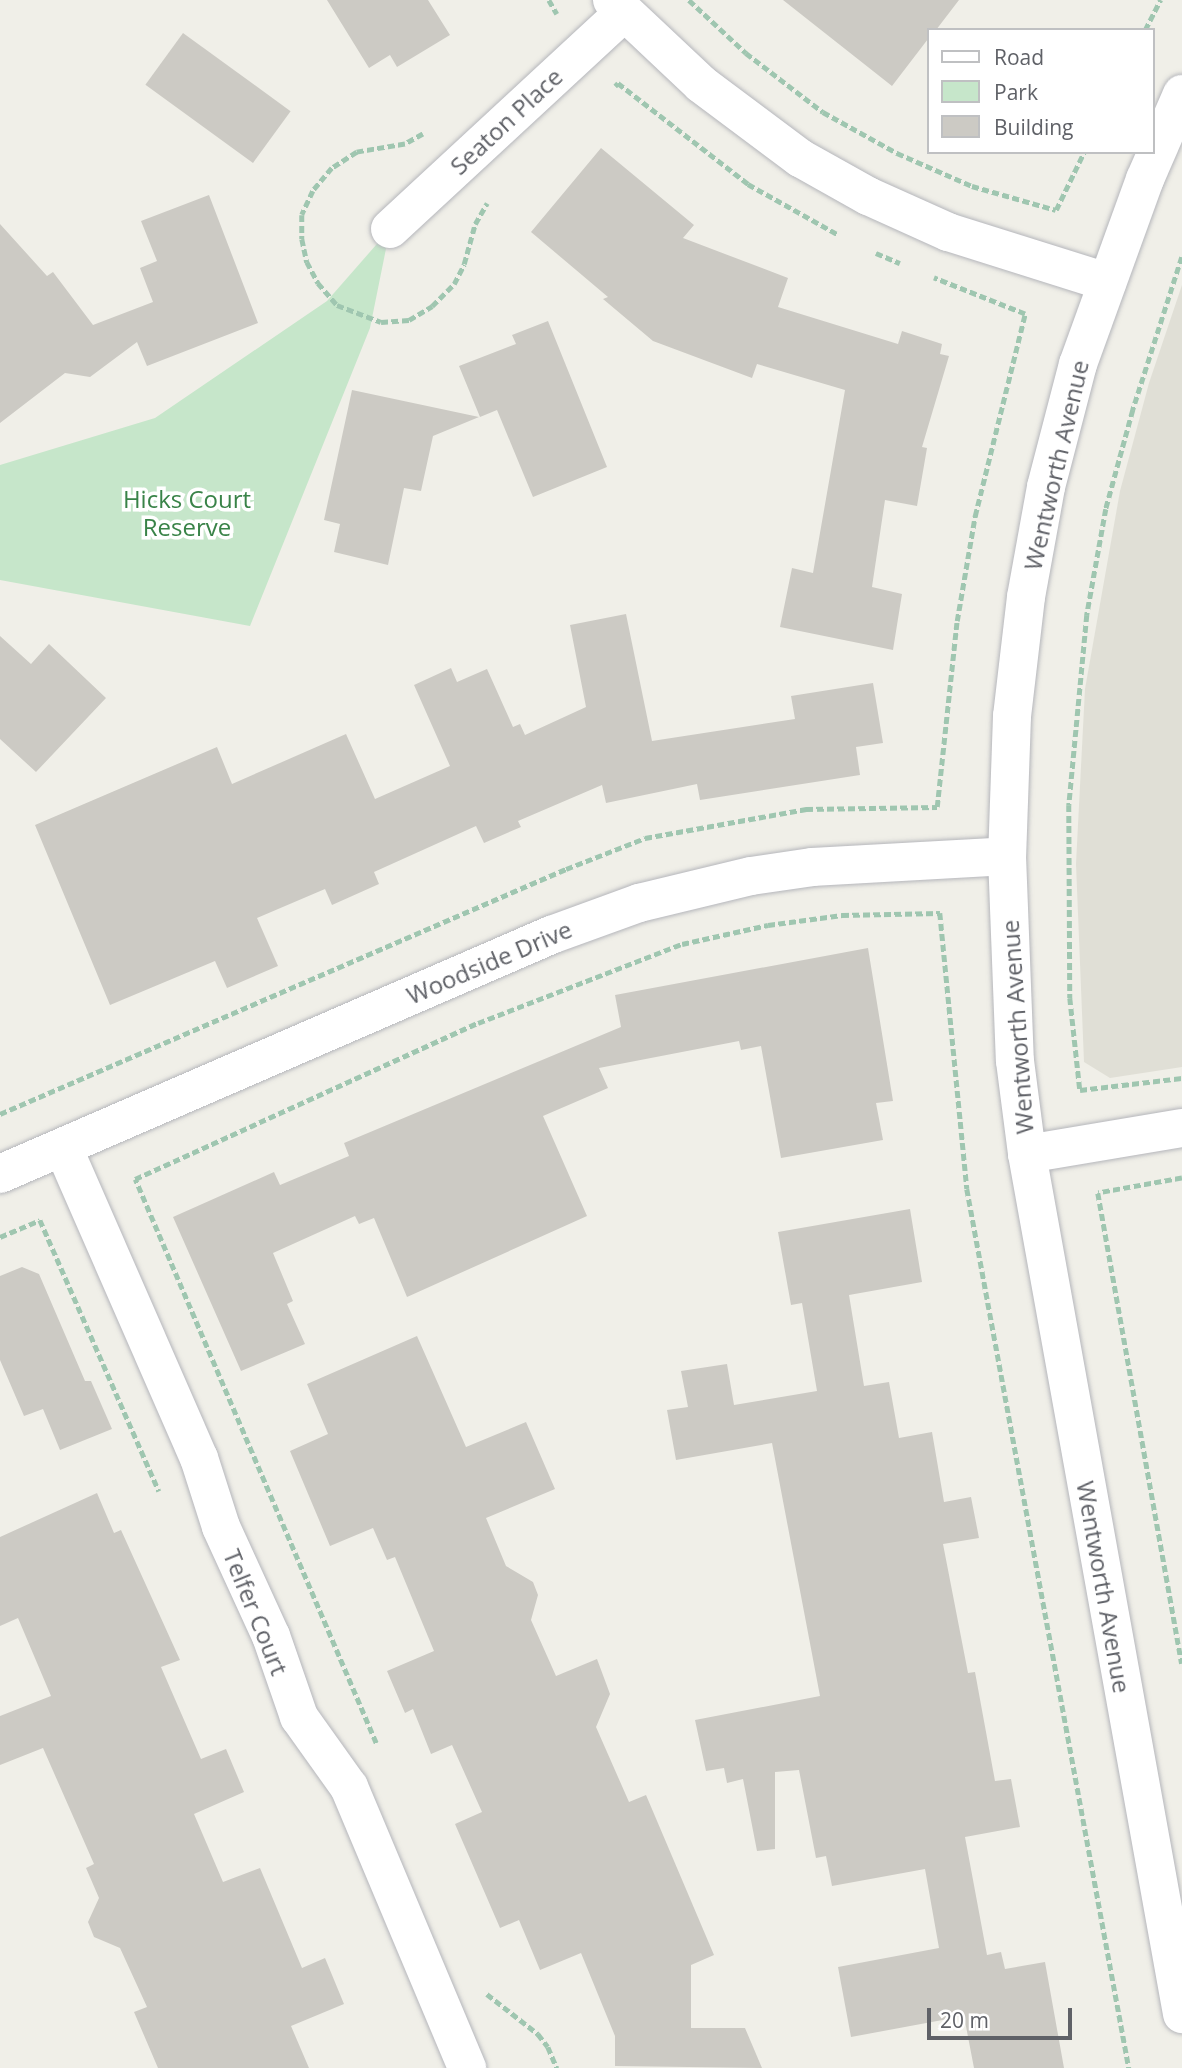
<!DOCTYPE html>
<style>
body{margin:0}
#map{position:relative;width:1182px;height:2068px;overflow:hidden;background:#f0efe8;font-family:"Open Sans",sans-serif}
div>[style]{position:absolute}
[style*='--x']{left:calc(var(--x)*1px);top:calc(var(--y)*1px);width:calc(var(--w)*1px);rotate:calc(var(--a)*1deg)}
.education>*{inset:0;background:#e0dfd6}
.green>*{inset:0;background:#c6e6ca}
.building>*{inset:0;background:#cccac4;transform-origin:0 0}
.path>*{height:4.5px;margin-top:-2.25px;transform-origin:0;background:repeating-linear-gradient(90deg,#9fc6b0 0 7px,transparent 0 10.5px)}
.roads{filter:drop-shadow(0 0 2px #b5b6bb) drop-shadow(0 0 2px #b5b6bb)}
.street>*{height:38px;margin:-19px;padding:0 19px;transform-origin:19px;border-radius:19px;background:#fff}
span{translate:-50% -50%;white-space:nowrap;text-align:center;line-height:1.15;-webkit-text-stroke:7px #fff;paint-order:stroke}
.street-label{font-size:24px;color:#5f6167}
.park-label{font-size:24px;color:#398348}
.legend{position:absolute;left:927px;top:28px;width:228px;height:126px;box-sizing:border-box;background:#fff;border:2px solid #bfc0c2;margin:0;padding:9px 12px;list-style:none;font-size:21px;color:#5f6167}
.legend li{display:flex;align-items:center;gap:14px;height:35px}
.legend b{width:35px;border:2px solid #bfc0c2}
.scale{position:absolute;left:927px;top:2008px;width:145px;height:32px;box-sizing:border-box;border:4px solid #5f6167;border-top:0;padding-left:9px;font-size:21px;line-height:24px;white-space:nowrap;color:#5f6167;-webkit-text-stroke:5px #fff;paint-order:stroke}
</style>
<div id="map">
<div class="education">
<div style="clip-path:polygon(1182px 285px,1182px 1067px,1110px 1078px,1084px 1062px,1076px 864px,1085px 689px,1120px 491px,1149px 383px)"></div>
</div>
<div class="green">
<div style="clip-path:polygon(390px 229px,370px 328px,250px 626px,0 580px,0 465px,155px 418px,327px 301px)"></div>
</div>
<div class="building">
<div style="clip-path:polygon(327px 0,428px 0,450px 35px,397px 67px,390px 55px,369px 68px)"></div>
<div style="clip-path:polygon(783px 0,959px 0,936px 30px,928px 30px,928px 39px,892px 86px)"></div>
<div style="left:183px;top:33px;width:133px;height:64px;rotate:36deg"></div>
<div style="clip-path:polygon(601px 148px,694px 225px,683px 238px,788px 278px,778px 307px,898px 344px,902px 331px,942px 344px,940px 354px,949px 356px,922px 447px,927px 448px,917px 506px,885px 500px,872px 587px,902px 594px,893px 650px,780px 627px,792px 568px,813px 573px,845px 390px,757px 364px,752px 378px,653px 341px,603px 299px,608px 297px,531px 232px)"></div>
<div style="clip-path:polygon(209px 195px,258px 323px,147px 366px,137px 342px,90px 377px,65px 373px,0 423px,0 224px,47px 276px,53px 272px,93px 325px,153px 302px,140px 268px,157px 261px,141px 221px)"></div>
<div style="clip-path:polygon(548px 321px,607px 467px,533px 497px,497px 410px,480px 417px,459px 366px,516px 344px,512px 335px)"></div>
<div style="clip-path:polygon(352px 390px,479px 417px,433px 436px,421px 491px,404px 488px,388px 565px,334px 552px,340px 524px,324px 520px)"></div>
<div style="clip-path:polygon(626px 614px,652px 741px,795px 719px,791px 696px,873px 683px,883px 743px,856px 747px,860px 775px,700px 800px,697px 784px,606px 803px,602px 785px,518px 821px,521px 827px,484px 843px,476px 826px,374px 872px,379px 884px,332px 905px,325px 889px,257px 918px,278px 966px,227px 988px,215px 961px,110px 1005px,35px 825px,217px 747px,232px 784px,346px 734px,375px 799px,450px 766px,414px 685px,451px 668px,457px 682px,487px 669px,513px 727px,520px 724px,525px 735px,586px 707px,570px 625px)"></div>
<div style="clip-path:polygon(0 636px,31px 664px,49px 644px,106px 698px,36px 772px,0 739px)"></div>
<div style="clip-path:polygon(868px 948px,893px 1101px,876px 1103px,883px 1140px,781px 1158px,761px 1046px,741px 1050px,739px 1041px,599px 1068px,608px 1088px,543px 1116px,587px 1216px,407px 1297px,374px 1218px,359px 1224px,355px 1216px,273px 1253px,293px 1301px,287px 1304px,305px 1344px,241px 1371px,173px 1217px,274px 1172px,280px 1185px,349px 1156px,344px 1143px,621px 1027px,615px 995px)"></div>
<div style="clip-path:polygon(910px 1209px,922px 1282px,849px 1295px,864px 1386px,889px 1382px,899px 1438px,932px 1432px,944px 1502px,971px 1497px,979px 1538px,943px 1544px,968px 1673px,975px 1672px,995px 1781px,1011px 1779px,1020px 1827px,965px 1837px,987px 1955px,1001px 1952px,1005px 1969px,1045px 1962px,1064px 2068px,974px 2068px,964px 2016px,851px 2037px,838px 1967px,939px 1948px,925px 1869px,832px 1886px,826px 1856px,816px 1858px,799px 1770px,775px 1772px,775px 1849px,757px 1851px,743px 1779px,727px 1783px,724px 1768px,706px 1771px,695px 1720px,820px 1696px,772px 1443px,676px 1460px,667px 1410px,688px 1407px,681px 1371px,727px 1364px,734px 1405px,817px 1391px,802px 1303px,791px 1305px,778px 1232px)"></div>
<div style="clip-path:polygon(22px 1267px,39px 1274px,85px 1381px,91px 1381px,112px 1429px,60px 1450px,43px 1409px,24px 1416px,0 1360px,0 1276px)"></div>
<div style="clip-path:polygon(417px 1336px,466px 1447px,526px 1422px,555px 1489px,486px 1518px,506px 1566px,533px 1582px,538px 1595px,531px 1620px,556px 1676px,597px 1659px,610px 1694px,596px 1727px,629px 1802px,646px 1795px,714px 1955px,691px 1965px,691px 2028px,745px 2028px,762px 2068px,615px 2066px,615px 2036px,581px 1953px,540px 1970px,519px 1920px,500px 1928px,455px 1824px,482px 1812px,452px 1745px,431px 1754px,413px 1709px,405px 1713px,387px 1671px,434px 1651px,395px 1557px,387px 1560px,373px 1528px,330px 1546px,290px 1451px,328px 1434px,307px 1384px)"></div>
<div style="clip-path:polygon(97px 1493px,114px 1533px,121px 1530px,180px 1660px,161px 1667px,201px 1759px,226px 1749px,244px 1792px,194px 1814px,223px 1882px,260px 1868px,302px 1968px,325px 1958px,344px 2004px,291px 2026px,309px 2068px,158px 2068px,134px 2012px,147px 2007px,120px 1948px,94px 1937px,88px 1922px,99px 1898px,86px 1868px,94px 1864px,43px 1748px,0 1765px,0 1716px,51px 1696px,18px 1618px,0 1626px,0 1537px)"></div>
</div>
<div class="path">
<div style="--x:549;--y:0;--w:16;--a:60"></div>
<div style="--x:689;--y:0;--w:78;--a:42.9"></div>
<div style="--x:746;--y:53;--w:97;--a:37.5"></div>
<div style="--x:823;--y:112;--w:85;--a:29"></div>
<div style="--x:897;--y:153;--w:82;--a:23.7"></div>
<div style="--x:972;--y:186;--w:87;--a:15.9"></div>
<div style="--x:1056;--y:210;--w:64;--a:-64.2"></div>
<div style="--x:1145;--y:30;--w:34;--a:-63"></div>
<div style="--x:615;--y:86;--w:4;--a:-45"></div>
<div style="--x:618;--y:83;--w:165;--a:37.8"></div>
<div style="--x:748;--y:184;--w:102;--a:29.3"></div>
<div style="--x:423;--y:134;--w:21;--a:151"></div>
<div style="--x:405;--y:144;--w:49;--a:170.5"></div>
<div style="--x:357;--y:152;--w:30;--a:147"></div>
<div style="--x:332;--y:168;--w:30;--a:130"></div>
<div style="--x:313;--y:191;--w:26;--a:115"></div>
<div style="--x:302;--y:215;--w:24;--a:90"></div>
<div style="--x:302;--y:239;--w:24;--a:78"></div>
<div style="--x:307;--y:262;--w:24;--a:62"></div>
<div style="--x:318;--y:283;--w:29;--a:49"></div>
<div style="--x:337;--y:305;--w:47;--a:21.1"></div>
<div style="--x:381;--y:322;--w:28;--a:-4"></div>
<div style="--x:409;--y:320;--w:27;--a:-31"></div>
<div style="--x:432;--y:306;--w:31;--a:-45"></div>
<div style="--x:454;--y:284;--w:22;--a:-63"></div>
<div style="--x:464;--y:264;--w:41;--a:-74.6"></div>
<div style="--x:475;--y:224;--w:24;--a:-60"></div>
<div style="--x:876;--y:253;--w:26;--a:23"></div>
<div style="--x:1182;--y:257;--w:161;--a:107.8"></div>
<div style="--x:1133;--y:410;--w:103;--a:105.3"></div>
<div style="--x:1106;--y:509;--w:108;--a:100.2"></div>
<div style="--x:1087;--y:615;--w:191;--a:95.4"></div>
<div style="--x:1069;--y:805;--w:193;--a:89.7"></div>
<div style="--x:1070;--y:998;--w:93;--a:83.8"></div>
<div style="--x:1080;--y:1090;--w:103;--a:-6.7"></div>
<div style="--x:0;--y:1114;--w:617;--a:-23.41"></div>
<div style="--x:566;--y:869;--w:85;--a:-21.4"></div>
<div style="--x:645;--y:838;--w:164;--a:-10.2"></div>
<div style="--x:806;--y:809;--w:131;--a:-0.9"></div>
<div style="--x:937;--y:807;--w:187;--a:-83.9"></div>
<div style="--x:957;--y:621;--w:107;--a:-80.3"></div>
<div style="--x:975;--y:516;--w:208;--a:-76.1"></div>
<div style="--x:1025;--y:314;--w:98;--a:-158.4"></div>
<div style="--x:1182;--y:1178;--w:85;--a:169.9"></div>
<div style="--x:1098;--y:1193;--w:478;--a:79.9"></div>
<div style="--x:0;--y:1237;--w:43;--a:-23"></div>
<div style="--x:40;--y:1220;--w:296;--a:66.3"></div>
<div style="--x:376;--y:1743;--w:613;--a:-113.14"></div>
<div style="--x:135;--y:1179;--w:377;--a:-24.5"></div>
<div style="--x:478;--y:1023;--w:219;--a:-21.2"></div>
<div style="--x:682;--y:944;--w:88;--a:-12.5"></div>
<div style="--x:768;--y:925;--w:75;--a:-7.7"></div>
<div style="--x:842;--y:915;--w:98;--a:-1.2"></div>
<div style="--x:940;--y:913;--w:277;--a:84.4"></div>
<div style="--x:967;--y:1189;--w:894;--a:79.56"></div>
<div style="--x:487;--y:1994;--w:65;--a:38.1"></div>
<div style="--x:538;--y:2034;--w:16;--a:52"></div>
<div style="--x:548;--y:2047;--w:23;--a:67"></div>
</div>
<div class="roads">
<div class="street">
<div style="--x:612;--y:0;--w:122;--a:43.3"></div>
<div style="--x:701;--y:84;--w:124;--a:36.8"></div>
<div style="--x:800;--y:158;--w:78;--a:29.2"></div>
<div style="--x:868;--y:196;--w:88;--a:24.2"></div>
<div style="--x:948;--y:232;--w:167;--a:17.5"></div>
<div style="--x:1182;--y:94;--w:93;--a:113.5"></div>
<div style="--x:1145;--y:179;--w:197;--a:109.9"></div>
<div style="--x:1078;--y:364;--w:127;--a:104.6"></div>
<div style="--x:1046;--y:487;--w:112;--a:100.3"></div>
<div style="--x:1026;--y:597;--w:120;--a:96.7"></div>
<div style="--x:1012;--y:716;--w:140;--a:92"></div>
<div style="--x:1007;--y:856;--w:205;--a:87.8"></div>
<div style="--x:1015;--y:1061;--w:94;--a:82.6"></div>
<div style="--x:1027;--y:1154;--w:874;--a:79.78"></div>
<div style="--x:390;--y:229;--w:318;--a:-42.8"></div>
<div style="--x:63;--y:1147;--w:339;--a:66.4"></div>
<div style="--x:199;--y:1458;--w:72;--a:72.3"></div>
<div style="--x:221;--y:1527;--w:120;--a:65.4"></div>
<div style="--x:271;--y:1636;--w:86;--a:70.9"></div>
<div style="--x:299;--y:1717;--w:86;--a:54.5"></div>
<div style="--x:349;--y:1787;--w:305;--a:67.2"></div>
<div style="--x:1027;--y:1154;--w:157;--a:-9.5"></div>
<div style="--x:0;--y:1174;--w:601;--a:-23.45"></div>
<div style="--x:551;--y:935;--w:94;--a:-20"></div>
<div style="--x:639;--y:903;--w:115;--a:-13.6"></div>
<div style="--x:751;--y:876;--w:63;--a:-8.3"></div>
<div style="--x:813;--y:867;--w:194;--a:-3.2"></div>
</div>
</div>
<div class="street-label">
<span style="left:506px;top:121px;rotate:-43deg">Seaton Place</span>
<span style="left:1056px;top:465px;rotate:-77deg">Wentworth Avenue</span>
<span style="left:489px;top:962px;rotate:-23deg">Woodside Drive</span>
<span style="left:1017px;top:1027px;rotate:-94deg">Wentworth Avenue</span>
<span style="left:1104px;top:1587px;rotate:80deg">Wentworth Avenue</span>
<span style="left:256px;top:1612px;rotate:68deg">Telfer Court</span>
</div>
<div class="park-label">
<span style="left:187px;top:513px">Hicks Court<br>Reserve</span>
</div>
<ul class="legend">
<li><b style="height:9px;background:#fff"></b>Road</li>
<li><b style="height:19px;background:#c6e6ca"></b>Park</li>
<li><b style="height:19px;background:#cccac4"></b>Building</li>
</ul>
<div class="scale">20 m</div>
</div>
